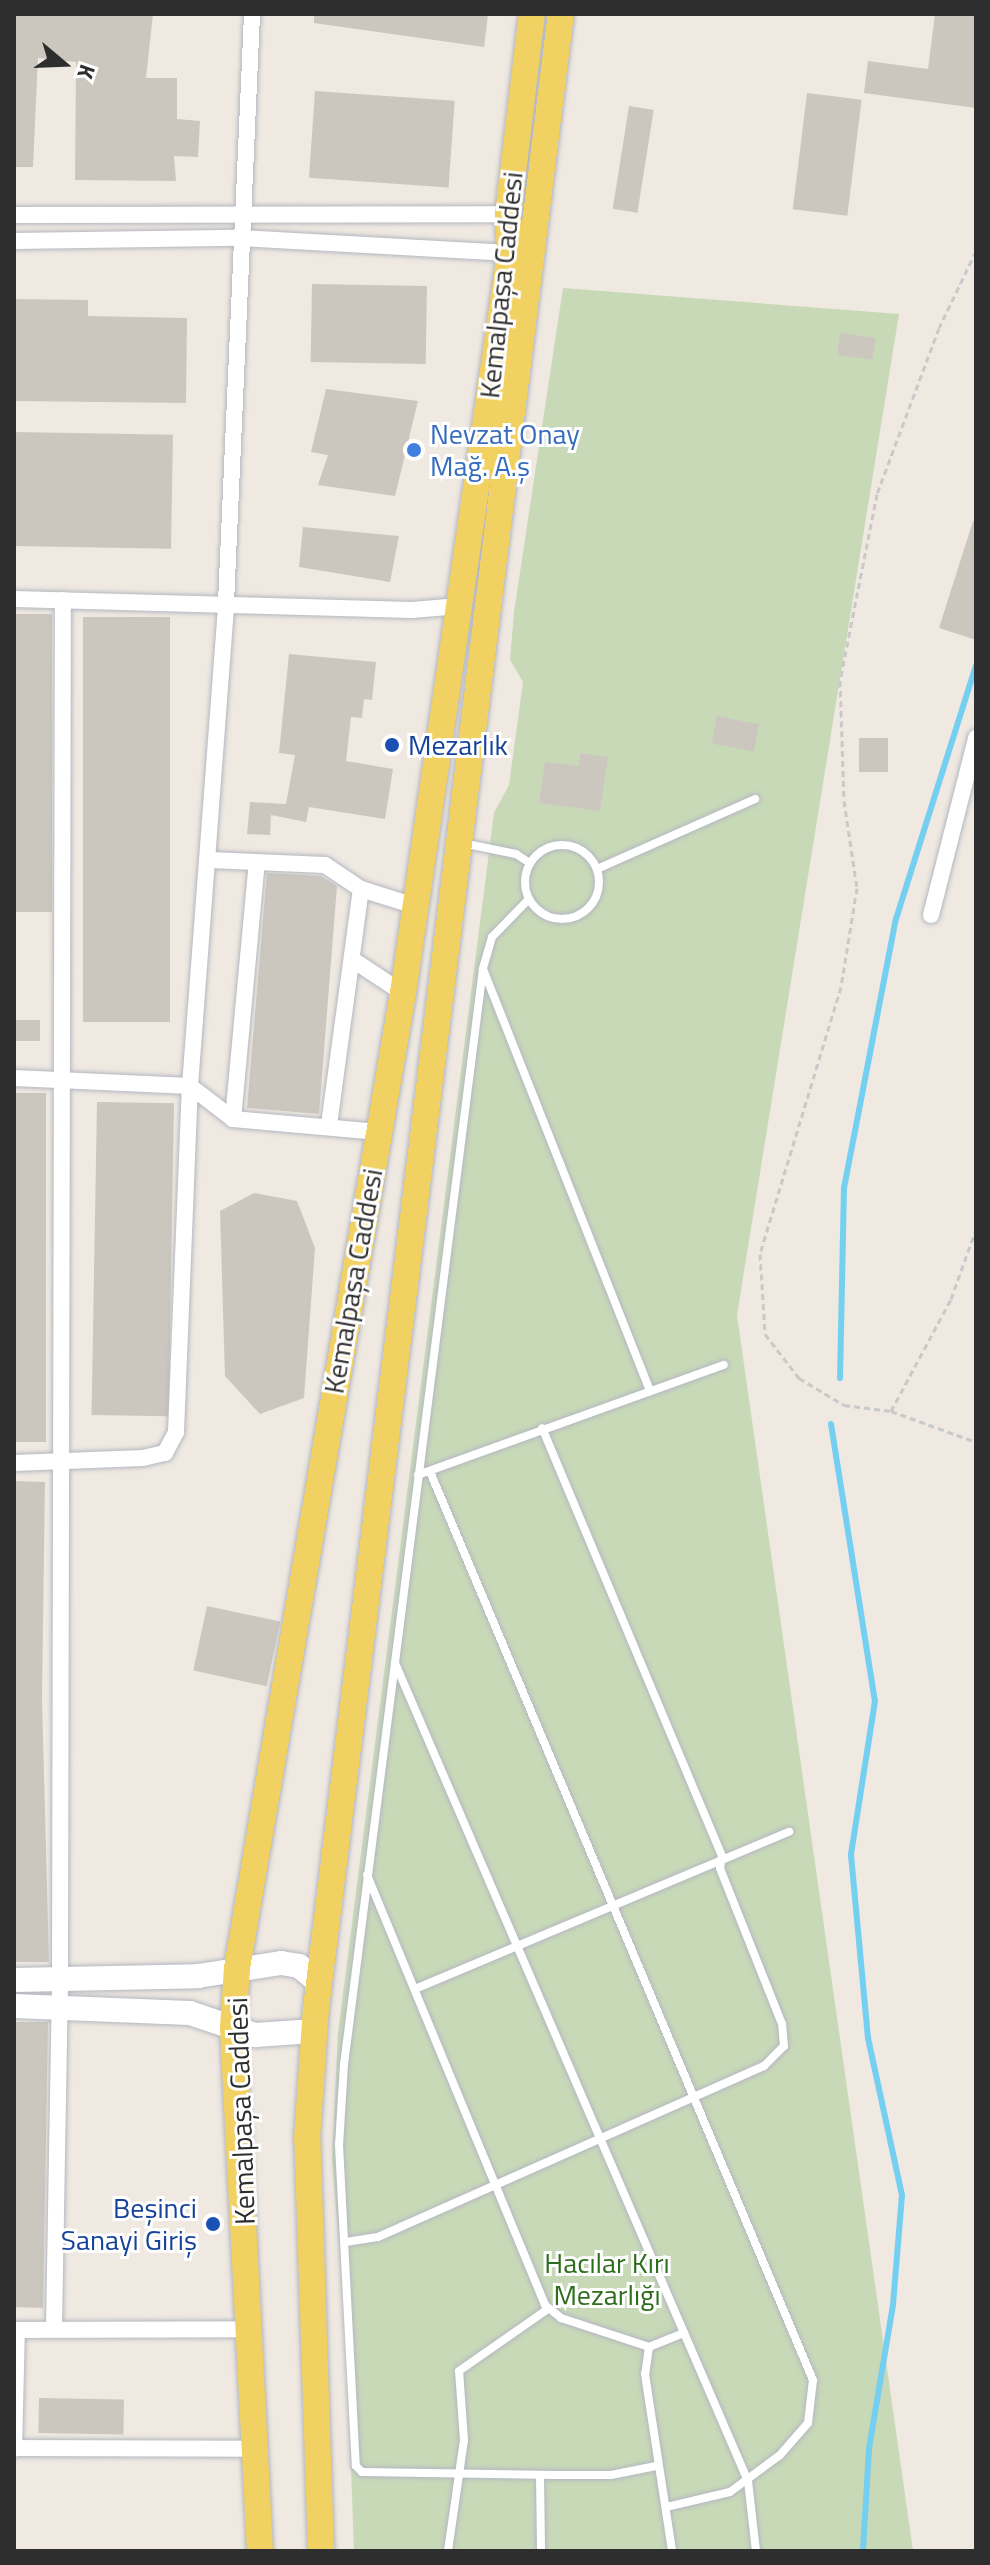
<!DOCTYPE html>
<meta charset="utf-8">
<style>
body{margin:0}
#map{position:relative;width:990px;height:2565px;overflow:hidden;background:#efe9e1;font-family:"Titillium Web",sans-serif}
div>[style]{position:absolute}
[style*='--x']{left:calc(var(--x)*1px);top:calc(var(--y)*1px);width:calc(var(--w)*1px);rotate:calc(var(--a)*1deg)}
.cemetery>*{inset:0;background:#c8d9b8}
.stream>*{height:6px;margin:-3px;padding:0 3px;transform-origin:3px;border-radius:3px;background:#75cff0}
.building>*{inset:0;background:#cbc7bf;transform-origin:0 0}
.path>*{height:3px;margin-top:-1.5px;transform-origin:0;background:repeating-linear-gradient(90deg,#c9c9c9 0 6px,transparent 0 10px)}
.roads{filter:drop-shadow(0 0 2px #b4b7c1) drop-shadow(0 0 2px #b4b7c1)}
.lane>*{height:8px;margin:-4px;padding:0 4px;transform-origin:4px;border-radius:4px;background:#fff}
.lane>.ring{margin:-4px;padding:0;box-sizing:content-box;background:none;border:8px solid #fff;border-radius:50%}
.street>*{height:16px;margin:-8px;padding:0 8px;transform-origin:8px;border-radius:8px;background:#fff}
.secondary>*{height:24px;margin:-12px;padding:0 12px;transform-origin:12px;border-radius:12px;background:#fff}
.primary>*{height:26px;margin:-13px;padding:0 13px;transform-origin:13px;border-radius:13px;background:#f2d163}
.dots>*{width:22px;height:22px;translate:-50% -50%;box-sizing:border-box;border:4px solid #fff;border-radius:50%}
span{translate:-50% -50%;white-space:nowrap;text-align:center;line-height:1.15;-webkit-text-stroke:6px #fff;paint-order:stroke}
.street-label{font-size:28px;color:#2e2e2e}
.shop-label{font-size:28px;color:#366cbe}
.left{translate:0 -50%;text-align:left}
.transit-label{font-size:28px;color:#164399}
.right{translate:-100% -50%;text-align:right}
.park-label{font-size:28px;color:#2c6e1b}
.frame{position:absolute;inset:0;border:16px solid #2e2e2e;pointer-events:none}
.north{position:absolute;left:24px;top:24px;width:80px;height:80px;-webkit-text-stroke:6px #fff;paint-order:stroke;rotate:109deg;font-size:22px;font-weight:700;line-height:32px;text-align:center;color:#2e2e2e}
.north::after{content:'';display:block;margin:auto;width:28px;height:36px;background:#2e2e2e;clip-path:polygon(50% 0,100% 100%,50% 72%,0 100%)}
</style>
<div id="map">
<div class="cemetery">
<div style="clip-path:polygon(563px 288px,899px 314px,737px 1315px,913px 2551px,354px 2551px,346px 2327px,332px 2159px,338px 2033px,494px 813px,509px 785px,523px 682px,510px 660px,514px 612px)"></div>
</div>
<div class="stream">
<div style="--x:840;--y:1378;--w:190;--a:-88.8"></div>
<div style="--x:844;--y:1188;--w:274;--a:-79.1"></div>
<div style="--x:896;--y:919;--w:266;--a:-72.5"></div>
<div style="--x:831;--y:1424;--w:280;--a:81"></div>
<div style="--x:875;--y:1701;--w:156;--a:98.9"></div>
<div style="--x:851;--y:1855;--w:184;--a:84.7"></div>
<div style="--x:868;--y:2038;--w:161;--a:77.8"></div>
<div style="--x:902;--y:2195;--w:110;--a:94.7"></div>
<div style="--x:893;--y:2305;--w:146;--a:99.5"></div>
<div style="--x:869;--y:2449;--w:102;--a:93.4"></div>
</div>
<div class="building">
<div style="clip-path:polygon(14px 14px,153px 14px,146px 78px,177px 78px,177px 119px,200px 121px,198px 157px,174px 156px,176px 181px,75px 180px,76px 62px,38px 58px,33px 167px,14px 167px)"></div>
<div style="clip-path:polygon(314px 14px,488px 14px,484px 47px,314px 23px)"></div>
<div style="clip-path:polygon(935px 14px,976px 14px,976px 108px,864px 93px,868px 61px,928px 69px)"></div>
<div style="left:315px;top:91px;width:140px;height:87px;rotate:4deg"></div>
<div style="left:807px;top:93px;width:55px;height:117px;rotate:7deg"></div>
<div style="left:629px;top:106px;width:25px;height:104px;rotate:9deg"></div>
<div style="left:312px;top:284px;width:115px;height:78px;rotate:1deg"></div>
<div style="clip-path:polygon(14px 299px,88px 300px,88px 316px,187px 318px,186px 403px,14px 401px)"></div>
<div style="left:840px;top:333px;width:36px;height:22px;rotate:8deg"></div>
<div style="clip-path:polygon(326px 389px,418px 401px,395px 496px,318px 485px,328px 455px,311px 452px)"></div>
<div style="left:14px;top:432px;width:159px;height:114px;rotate:1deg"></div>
<div style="clip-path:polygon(973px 521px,976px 521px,976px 640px,939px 628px)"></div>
<div style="clip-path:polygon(303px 527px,399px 536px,390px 582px,299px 567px)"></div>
<div style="left:14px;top:614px;width:38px;height:298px"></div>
<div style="left:83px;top:617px;width:87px;height:405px"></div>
<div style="clip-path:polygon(289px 654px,376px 662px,372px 700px,364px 699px,362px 718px,351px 717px,346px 761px,393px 769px,385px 819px,309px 807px,306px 822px,271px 815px,270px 835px,247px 834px,250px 802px,286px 804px,295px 755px,279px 753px)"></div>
<div style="left:717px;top:716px;width:43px;height:28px;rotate:11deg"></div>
<div style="left:859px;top:738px;width:29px;height:34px"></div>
<div style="clip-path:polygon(580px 753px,608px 757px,600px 811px,539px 803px,545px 762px,579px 766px)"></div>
<div style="clip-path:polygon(267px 873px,321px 876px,337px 886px,319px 1114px,247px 1108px)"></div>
<div style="left:14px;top:1020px;width:26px;height:21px"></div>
<div style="left:14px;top:1093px;width:32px;height:349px"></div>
<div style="left:97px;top:1102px;width:77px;height:313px;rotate:1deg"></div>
<div style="clip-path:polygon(254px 1193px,297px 1201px,315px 1248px,304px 1398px,260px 1414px,225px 1376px,220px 1211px)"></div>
<div style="clip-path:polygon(14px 1481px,45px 1482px,42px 1698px,49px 1962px,14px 1962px)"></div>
<div style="left:207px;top:1606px;width:75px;height:66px;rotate:12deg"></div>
<div style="clip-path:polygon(14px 2022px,48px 2022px,43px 2308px,14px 2307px)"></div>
<div style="left:39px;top:2398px;width:85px;height:35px;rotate:1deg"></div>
</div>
<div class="path">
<div style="--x:976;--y:251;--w:85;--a:115.7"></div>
<div style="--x:939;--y:328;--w:177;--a:110.5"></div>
<div style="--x:877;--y:494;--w:191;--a:101.2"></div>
<div style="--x:840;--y:681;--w:120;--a:88.1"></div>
<div style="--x:844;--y:801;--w:88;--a:81.5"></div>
<div style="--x:857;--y:888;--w:100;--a:99.2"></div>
<div style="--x:841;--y:987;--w:279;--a:106.9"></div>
<div style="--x:760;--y:1254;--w:80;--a:86.4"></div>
<div style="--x:765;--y:1334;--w:56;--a:52.3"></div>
<div style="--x:799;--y:1378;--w:52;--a:31"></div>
<div style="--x:844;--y:1405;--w:47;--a:7.3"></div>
<div style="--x:891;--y:1411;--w:127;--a:-61.8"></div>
<div style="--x:951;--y:1299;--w:74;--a:-70.3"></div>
<div style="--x:891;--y:1411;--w:90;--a:20"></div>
</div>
<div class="roads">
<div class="lane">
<div style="--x:462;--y:843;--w:55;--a:11.5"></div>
<div style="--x:516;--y:854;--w:17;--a:33"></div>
<div class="ring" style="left:525px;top:845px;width:66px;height:66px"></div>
<div style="--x:597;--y:869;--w:173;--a:-23.9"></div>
<div style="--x:529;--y:899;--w:53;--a:134.2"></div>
<div style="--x:492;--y:937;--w:33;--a:106"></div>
<div style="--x:483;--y:969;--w:454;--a:68.4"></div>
<div style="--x:483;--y:969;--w:1104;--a:97.23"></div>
<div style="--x:344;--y:2064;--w:81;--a:93.5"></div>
<div style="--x:339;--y:2145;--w:321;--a:87"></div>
<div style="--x:356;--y:2466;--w:8;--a:45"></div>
<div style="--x:362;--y:2472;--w:194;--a:0.9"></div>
<div style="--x:556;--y:2475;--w:55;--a:0"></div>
<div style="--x:611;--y:2475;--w:46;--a:-11.3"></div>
<div style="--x:431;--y:1474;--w:983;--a:67.14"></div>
<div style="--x:813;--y:2380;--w:43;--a:96.6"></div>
<div style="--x:808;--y:2423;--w:43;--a:131.2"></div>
<div style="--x:780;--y:2455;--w:62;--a:143.5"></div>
<div style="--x:730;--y:2492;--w:66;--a:166.8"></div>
<div style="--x:418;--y:1475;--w:325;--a:-19.8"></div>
<div style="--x:395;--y:1663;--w:891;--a:66.66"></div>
<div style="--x:748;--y:2481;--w:70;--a:83.5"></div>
<div style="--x:367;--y:1875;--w:465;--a:67.5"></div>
<div style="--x:545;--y:2305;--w:21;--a:39"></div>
<div style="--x:561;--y:2318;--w:93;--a:18.2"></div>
<div style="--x:649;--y:2347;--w:38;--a:-22"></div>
<div style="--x:415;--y:1989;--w:406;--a:-22.8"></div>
<div style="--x:346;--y:2242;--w:32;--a:-9"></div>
<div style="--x:378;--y:2237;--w:422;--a:-23.9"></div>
<div style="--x:764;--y:2066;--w:28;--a:-45"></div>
<div style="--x:784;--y:2046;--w:22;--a:-95"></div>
<div style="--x:782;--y:2024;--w:168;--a:-111.7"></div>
<div style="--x:720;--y:1868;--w:12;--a:-81"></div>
<div style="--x:722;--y:1856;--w:464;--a:-112.8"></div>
<div style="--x:649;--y:2347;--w:27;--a:98"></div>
<div style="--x:645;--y:2374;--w:179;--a:81.3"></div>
<div style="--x:540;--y:2475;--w:76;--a:89.2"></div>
<div style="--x:448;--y:2551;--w:112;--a:-81.8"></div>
<div style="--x:464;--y:2440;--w:69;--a:-94.1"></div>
<div style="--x:459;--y:2371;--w:108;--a:-34.9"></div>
</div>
<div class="street">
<div style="--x:14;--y:215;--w:494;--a:-0.1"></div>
<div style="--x:14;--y:241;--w:226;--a:-0.8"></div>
<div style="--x:240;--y:238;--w:270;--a:3.2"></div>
<div style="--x:14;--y:599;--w:398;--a:1.6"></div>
<div style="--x:412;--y:610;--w:48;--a:-4.8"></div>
<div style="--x:210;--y:860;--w:115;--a:2.5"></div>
<div style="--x:325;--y:865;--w:43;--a:33.7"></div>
<div style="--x:361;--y:889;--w:53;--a:17.4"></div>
<div style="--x:931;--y:915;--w:183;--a:-75.7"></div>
<div style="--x:353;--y:960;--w:60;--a:33.4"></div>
<div style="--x:14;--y:1078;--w:176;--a:2.6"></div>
<div style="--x:190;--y:1086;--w:54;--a:37.5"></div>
<div style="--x:233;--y:1119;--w:146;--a:5.1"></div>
<div style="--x:233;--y:1119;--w:258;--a:-84.7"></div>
<div style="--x:329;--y:1125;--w:238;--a:-82.3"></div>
<div style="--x:14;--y:1463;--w:129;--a:-2.2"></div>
<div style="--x:143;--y:1458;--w:23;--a:-13"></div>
<div style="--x:165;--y:1453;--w:24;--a:-62"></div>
<div style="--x:176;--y:1432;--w:346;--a:-87.7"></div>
<div style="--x:190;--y:1086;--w:484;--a:-85.7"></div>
<div style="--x:226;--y:603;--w:590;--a:-87.47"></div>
<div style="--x:54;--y:2327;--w:349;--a:-89"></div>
<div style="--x:60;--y:1978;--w:1378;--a:-89.88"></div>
<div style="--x:14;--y:2330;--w:237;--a:-0.2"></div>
<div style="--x:14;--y:2448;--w:240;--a:0.2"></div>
<div style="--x:14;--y:2449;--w:119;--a:-88.6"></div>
</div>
<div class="secondary">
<div style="--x:14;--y:1980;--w:184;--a:-1.2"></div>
<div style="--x:198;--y:1976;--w:84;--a:-8.9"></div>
<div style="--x:281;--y:1963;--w:18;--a:9"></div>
<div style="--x:299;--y:1966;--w:26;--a:39"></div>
<div style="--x:14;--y:2006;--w:176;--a:2.3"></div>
<div style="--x:190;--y:2013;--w:69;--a:18.7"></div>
<div style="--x:255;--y:2035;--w:59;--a:-3.9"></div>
</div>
<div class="primary">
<div style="--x:260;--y:2551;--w:524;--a:-92.96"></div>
<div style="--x:233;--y:2028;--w:60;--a:-86.2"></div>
<div style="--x:237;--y:1968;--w:989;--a:-80.34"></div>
<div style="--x:403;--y:993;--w:748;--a:-81.77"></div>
<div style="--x:510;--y:253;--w:39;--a:-93"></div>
<div style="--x:508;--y:214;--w:201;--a:-83.2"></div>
<div style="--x:321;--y:2551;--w:412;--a:-91.9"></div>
<div style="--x:307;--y:2139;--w:131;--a:-86.1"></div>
<div style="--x:316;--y:2008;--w:2009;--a:-83"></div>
</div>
</div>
<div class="dots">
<div style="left:414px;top:450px;background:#3f7fe0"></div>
<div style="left:392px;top:745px;background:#1a4fb4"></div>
<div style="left:213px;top:2224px;background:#1a4fb4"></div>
</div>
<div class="street-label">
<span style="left:501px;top:285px;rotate:-84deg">Kemalpaşa Caddesi</span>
<span style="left:353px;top:1281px;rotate:-80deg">Kemalpaşa Caddesi</span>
<span style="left:241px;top:2111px;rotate:-92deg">Kemalpaşa Caddesi</span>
</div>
<div class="shop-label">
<span class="left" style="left:430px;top:450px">Nevzat Onay<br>Mağ. A.ş</span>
</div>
<div class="transit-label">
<span class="left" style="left:408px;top:745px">Mezarlık</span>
<span class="right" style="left:197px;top:2224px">Beşinci<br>Sanayi Giriş</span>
</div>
<div class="park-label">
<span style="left:607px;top:2279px">Hacılar Kırı<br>Mezarlığı</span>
</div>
<div class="frame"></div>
<div class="north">K</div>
</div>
